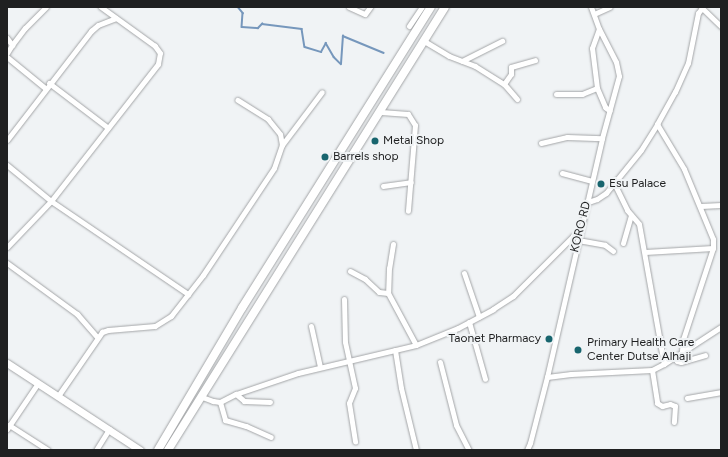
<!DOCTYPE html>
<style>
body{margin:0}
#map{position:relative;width:728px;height:457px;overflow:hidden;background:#f0f3f5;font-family:Figtree,sans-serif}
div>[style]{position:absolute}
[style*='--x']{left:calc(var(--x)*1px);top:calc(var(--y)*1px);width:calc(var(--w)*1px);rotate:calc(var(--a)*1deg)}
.stream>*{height:1.5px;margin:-0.75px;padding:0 0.75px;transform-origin:0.75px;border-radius:0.75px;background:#7697bc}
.roads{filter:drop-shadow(0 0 1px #a3a5a7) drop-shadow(0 0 1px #a3a5a7)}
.street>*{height:5px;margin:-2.5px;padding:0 2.5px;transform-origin:2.5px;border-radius:2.5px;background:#fff}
.secondary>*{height:7px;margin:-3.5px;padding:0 3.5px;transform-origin:3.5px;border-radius:3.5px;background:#fff}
.primary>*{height:8px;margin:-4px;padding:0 4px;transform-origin:4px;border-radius:4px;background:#fff}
.dots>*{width:11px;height:11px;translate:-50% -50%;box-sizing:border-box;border:2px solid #f0f3f5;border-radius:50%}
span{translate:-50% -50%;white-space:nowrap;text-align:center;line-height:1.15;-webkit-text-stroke:4px #f0f3f5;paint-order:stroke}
.poi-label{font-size:12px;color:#1f2021}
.left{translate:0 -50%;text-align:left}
.right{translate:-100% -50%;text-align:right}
.street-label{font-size:12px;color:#1f2021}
.frame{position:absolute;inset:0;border:8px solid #1f2021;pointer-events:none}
</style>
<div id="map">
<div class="stream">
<div style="--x:238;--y:7;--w:8;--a:50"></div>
<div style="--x:243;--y:13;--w:14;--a:94"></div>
<div style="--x:242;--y:27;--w:16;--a:4"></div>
<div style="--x:258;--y:28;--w:6;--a:-45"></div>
<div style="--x:262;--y:24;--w:40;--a:7.1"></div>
<div style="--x:302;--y:29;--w:18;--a:81"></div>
<div style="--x:305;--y:47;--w:17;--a:17"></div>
<div style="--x:321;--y:52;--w:10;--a:-61"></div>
<div style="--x:326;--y:43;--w:16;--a:60"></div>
<div style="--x:334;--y:57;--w:10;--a:45"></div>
<div style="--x:341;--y:64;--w:28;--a:-86"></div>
<div style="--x:343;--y:36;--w:44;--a:22.5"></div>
</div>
<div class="roads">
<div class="street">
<div style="--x:349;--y:7;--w:17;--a:24"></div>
<div style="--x:365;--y:14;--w:9;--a:-54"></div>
<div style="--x:701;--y:7;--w:28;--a:44"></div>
<div style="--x:594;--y:14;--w:17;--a:-24"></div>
<div style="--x:409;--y:26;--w:23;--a:-56"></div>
<div style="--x:7;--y:38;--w:9;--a:54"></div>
<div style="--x:12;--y:45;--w:9;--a:122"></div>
<div style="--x:424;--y:41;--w:29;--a:31"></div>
<div style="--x:449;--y:56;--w:28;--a:21"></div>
<div style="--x:475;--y:66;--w:34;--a:32"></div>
<div style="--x:504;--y:84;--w:20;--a:49"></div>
<div style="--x:12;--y:45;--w:21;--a:-53"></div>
<div style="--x:25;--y:28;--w:30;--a:-45"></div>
<div style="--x:7;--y:57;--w:49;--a:39.2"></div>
<div style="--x:462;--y:61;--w:45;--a:-26.6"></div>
<div style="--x:49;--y:83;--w:74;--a:37.3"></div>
<div style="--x:504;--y:84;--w:12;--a:-55"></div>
<div style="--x:511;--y:74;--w:7;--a:-90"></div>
<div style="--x:511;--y:67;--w:25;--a:-16"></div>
<div style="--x:597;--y:88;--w:40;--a:-97.1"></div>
<div style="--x:592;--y:48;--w:20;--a:-70"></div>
<div style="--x:556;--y:94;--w:26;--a:0"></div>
<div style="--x:582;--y:94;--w:16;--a:-22"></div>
<div style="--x:597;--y:88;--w:21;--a:67"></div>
<div style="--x:605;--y:107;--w:6;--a:39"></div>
<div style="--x:381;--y:112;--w:27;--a:4"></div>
<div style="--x:408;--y:114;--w:13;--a:58"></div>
<div style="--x:415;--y:125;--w:86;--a:94.7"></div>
<div style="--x:657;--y:124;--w:52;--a:59"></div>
<div style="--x:684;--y:169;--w:76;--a:67.5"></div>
<div style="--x:713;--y:239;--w:9;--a:90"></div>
<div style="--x:713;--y:248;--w:96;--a:108.2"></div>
<div style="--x:683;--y:339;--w:12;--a:95"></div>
<div style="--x:7;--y:140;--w:138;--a:-52.4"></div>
<div style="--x:91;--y:31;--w:9;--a:-41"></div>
<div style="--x:98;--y:25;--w:19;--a:-21"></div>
<div style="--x:541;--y:143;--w:27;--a:-13"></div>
<div style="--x:567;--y:137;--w:35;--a:2"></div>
<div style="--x:282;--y:145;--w:66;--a:-53"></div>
<div style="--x:7;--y:165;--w:57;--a:39.3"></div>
<div style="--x:51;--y:201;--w:166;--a:34.2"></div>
<div style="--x:562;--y:173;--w:31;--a:15"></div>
<div style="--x:614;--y:183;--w:30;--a:64"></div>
<div style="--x:627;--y:210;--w:18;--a:49"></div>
<div style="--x:639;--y:224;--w:142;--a:79.9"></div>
<div style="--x:383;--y:186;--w:28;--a:-8"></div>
<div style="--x:588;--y:202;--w:9;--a:-18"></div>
<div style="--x:597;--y:199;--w:11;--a:-34"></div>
<div style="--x:606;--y:193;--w:55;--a:-50.9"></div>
<div style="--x:641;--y:150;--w:31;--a:-58"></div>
<div style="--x:657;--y:124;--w:37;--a:-61"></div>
<div style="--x:675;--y:92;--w:32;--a:-66"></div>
<div style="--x:688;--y:63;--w:51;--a:-78.7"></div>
<div style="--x:698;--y:13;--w:6;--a:-51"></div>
<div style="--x:701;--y:206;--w:20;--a:-3"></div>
<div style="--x:578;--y:240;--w:27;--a:10"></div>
<div style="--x:605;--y:245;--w:10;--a:37"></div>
<div style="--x:623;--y:243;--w:29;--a:-74"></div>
<div style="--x:393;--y:244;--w:24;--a:99"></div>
<div style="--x:389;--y:268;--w:25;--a:92"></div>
<div style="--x:388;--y:293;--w:59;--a:61.7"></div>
<div style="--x:7;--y:247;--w:64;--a:-46.3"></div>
<div style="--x:51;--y:201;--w:174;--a:-52"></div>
<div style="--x:158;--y:64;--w:11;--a:-80"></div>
<div style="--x:160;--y:53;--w:9;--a:-126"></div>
<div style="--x:155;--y:46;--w:67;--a:-144.2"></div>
<div style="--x:645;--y:252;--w:68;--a:-3.4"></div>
<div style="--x:7;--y:263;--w:87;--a:36.1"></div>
<div style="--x:77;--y:314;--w:30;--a:49"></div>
<div style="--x:350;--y:271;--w:17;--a:28"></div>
<div style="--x:365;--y:279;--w:19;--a:43"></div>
<div style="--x:379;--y:292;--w:9;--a:6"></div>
<div style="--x:464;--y:273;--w:46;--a:71.2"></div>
<div style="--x:344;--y:299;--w:43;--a:88.7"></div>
<div style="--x:345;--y:342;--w:47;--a:77.7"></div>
<div style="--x:355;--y:388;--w:16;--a:112"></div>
<div style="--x:349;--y:403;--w:39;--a:81"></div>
<div style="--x:469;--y:322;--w:59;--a:74.3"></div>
<div style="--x:311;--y:326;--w:42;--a:77.6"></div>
<div style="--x:395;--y:350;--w:38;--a:81"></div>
<div style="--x:401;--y:388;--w:64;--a:76.4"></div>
<div style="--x:675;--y:356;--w:5;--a:68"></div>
<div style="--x:677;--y:361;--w:4;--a:14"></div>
<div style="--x:681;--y:362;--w:25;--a:-16"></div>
<div style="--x:440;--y:362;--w:65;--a:75.7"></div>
<div style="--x:456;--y:425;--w:28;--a:63"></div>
<div style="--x:652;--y:370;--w:33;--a:81"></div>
<div style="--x:657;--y:403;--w:6;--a:31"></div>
<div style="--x:662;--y:406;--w:8;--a:-14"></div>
<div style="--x:670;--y:404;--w:5;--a:22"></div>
<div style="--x:675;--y:406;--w:16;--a:94"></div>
<div style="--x:547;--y:377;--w:24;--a:-7"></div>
<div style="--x:571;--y:374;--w:81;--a:-2.8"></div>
<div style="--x:652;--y:370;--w:13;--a:-27"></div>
<div style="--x:664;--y:364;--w:68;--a:-33"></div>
<div style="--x:236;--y:394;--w:11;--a:41"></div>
<div style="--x:244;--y:401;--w:26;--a:2"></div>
<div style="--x:58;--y:396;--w:78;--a:-55.5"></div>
<div style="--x:102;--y:332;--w:6;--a:-18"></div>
<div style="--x:108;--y:330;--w:47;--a:-4.9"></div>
<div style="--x:155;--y:326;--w:19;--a:-32"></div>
<div style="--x:171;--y:316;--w:52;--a:-52"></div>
<div style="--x:203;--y:275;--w:128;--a:-56.4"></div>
<div style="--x:274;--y:168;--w:24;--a:-71"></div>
<div style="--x:282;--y:145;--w:11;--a:-100"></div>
<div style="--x:280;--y:134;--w:19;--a:-129"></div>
<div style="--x:268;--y:119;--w:36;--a:-148"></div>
<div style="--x:202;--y:397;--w:12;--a:20"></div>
<div style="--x:213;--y:401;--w:7;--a:8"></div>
<div style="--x:220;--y:402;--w:18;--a:-27"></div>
<div style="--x:236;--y:394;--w:65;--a:-18.7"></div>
<div style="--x:298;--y:373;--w:121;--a:-13.3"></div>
<div style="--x:416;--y:345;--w:45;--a:-22"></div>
<div style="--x:458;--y:328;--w:40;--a:-28"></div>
<div style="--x:493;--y:309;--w:24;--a:-33"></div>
<div style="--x:513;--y:296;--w:85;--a:-45"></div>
<div style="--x:573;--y:236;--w:8;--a:-23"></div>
<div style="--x:687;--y:398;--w:35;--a:-10"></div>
<div style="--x:220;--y:402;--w:19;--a:74"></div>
<div style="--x:225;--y:420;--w:22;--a:16"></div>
<div style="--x:246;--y:426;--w:27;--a:24"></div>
<div style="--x:9;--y:425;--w:46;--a:32.7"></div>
<div style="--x:7;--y:429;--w:55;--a:-56"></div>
<div style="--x:96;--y:450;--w:25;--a:-58"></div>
<div style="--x:527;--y:450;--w:8;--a:-67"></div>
<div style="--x:530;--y:443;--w:68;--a:-75.6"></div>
<div style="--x:547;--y:377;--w:245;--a:-77"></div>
<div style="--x:602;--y:138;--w:64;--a:-74.7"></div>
<div style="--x:619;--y:76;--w:14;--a:-102"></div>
<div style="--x:616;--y:62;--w:37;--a:-117"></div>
<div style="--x:599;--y:29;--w:23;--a:-110"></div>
</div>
<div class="secondary">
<div style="--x:7;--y:363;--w:159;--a:33.2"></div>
</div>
<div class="primary">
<div style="--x:158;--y:450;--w:165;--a:-59.4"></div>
<div style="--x:242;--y:308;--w:355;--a:-57.9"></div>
<div style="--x:168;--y:450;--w:522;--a:-57.98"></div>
</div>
</div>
<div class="dots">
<div style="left:375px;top:141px;background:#18656e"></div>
<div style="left:325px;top:157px;background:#18656e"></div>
<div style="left:601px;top:184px;background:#18656e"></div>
<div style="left:549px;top:339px;background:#18656e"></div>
<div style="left:578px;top:350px;background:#18656e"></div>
</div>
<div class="poi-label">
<span class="left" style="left:383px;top:141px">Metal Shop</span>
<span class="left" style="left:333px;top:157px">Barrels shop</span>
<span class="left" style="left:609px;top:184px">Esu Palace</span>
<span class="right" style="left:541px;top:339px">Taonet Pharmacy</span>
<span class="left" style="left:587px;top:350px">Primary Health Care<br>Center Dutse Alhaji</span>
</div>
<div class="street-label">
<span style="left:581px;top:227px;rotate:-76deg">KORO RD</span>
</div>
<div class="frame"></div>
</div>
